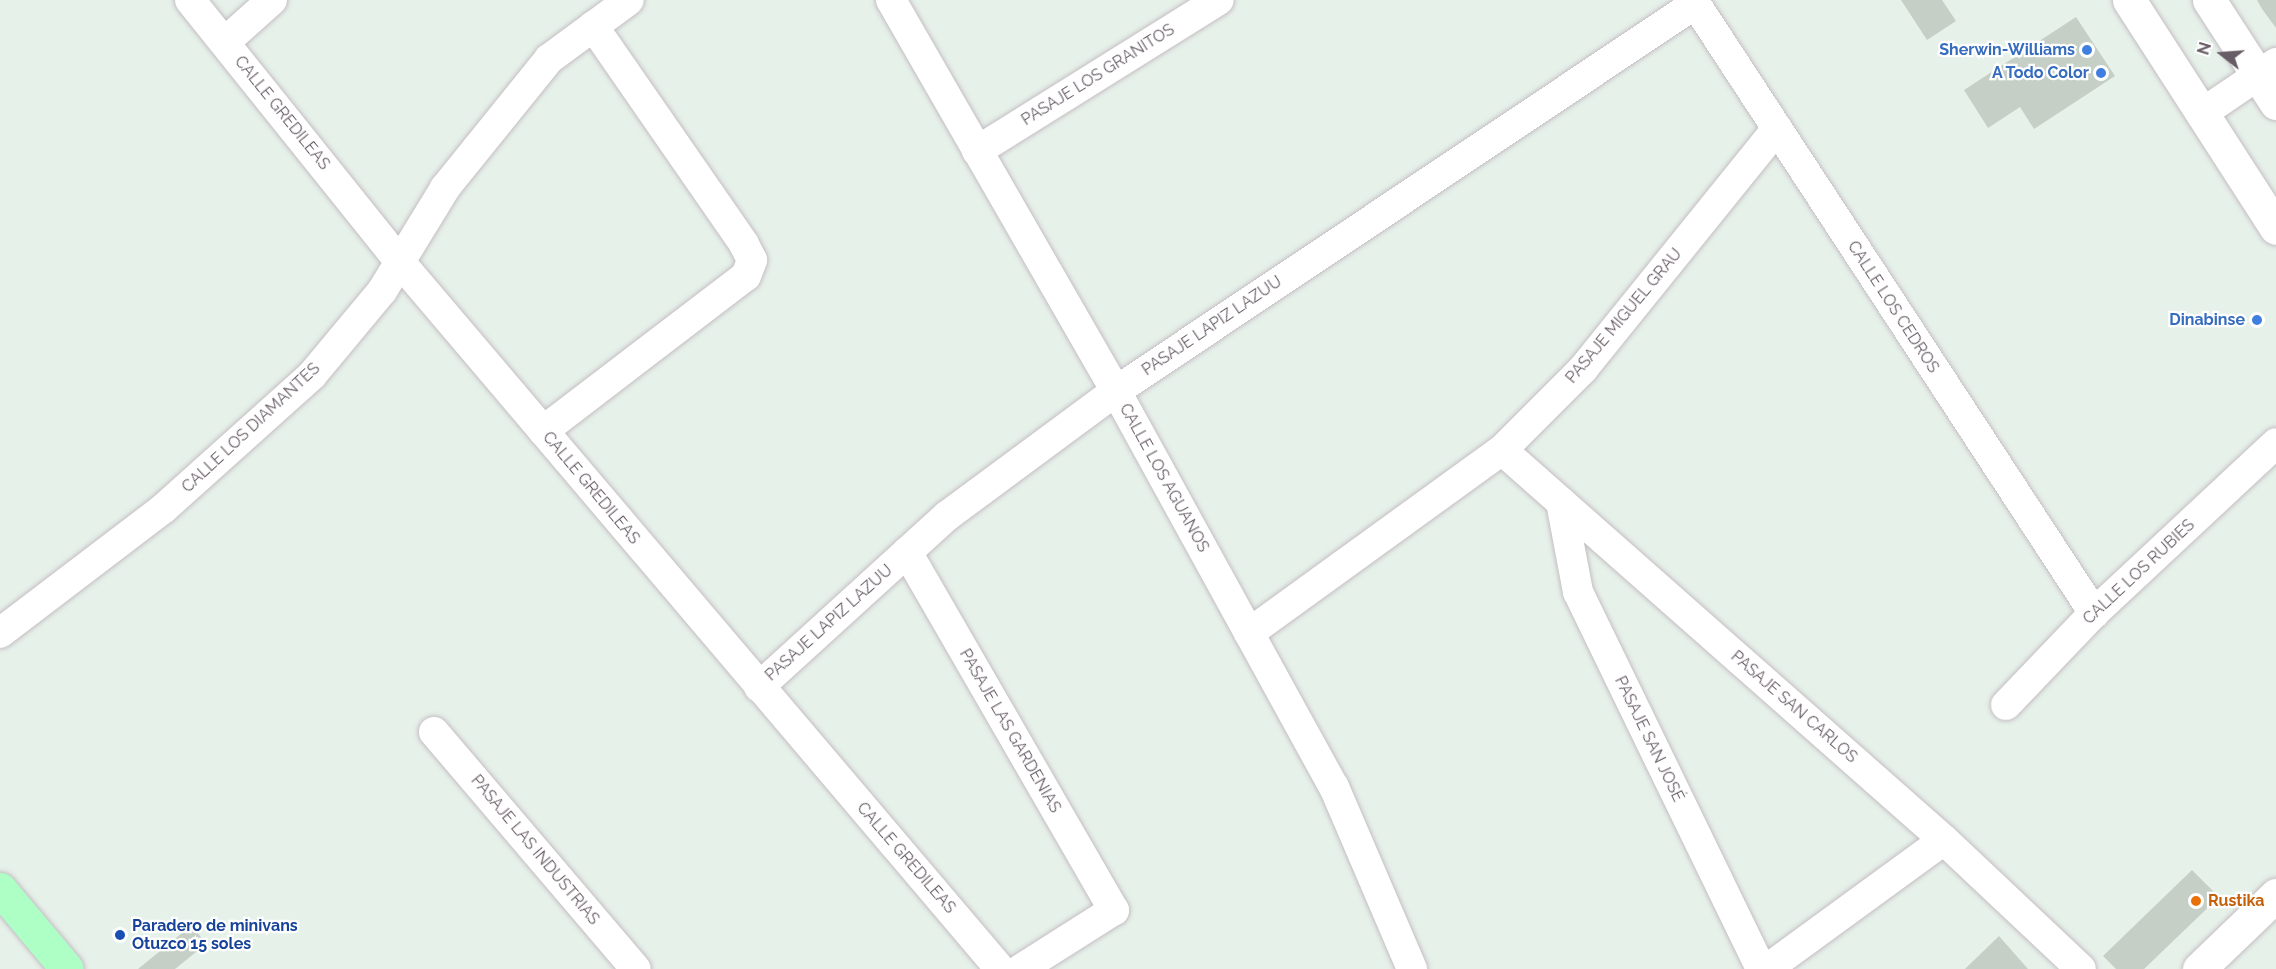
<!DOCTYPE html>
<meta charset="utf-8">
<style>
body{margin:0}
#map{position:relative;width:2276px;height:969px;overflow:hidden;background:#e6f1e9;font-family:Raleway,sans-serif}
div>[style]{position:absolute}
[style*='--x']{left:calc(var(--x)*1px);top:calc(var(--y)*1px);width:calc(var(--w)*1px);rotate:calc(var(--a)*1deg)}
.building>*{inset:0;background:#c5cfc6}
.roads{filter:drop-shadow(0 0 2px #c5bdc4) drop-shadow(0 0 2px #c5bdc4)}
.minor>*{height:30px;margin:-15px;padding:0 15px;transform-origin:15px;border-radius:15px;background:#fff}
.secondary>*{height:33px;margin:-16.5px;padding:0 16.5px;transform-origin:16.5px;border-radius:16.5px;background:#fff}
.primary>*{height:33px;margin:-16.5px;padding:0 16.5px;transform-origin:16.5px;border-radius:16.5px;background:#adffc6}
.dots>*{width:16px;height:16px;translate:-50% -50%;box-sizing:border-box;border:3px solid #fff;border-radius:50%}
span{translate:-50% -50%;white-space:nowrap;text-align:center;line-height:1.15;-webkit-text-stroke:4.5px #fff;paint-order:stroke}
.shop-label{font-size:16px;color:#366cbe;font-weight:700}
.right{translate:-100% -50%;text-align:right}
.street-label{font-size:16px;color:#685d67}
.food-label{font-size:16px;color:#c56008;font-weight:700}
.left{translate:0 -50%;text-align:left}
.transit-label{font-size:16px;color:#164399;font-weight:700}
.north{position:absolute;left:2192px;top:24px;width:60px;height:60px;-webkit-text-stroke:4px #fff;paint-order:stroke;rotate:287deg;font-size:16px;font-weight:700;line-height:24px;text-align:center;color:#685d67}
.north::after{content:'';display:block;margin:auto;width:21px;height:27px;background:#685d67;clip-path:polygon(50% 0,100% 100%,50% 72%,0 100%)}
</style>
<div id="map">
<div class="building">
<div style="clip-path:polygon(1901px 0,1942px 0,1956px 21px,1927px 40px)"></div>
<div style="clip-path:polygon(2257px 0,2276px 0,2276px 28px,2262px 9px)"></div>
<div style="clip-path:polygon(2076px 17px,2115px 76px,2034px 129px,2020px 107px,1988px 128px,1964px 90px)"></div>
<div style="clip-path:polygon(2192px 870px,2219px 897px,2144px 969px,2116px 969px,2103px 956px)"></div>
<div style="clip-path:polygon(192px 925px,206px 944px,175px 969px,138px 969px)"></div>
<div style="clip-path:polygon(1999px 936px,2028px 969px,1965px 969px,1968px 966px)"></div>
</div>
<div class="roads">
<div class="minor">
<div style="--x:190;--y:0;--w:336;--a:51.3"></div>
<div style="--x:400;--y:262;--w:927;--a:49.68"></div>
<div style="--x:891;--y:0;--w:451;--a:60.1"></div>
<div style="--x:1116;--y:391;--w:452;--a:61.2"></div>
<div style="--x:1334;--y:787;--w:198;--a:66.8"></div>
<div style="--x:1693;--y:0;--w:733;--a:56.81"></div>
<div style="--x:225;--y:42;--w:63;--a:-41.8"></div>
<div style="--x:2201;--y:114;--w:91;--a:-34.2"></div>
<div style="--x:977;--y:151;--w:285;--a:-32"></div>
<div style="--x:543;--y:431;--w:255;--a:-37.4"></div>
<div style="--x:746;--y:276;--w:17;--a:-69"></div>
<div style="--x:752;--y:260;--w:18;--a:-117"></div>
<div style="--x:744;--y:244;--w:265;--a:-124.7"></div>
<div style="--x:1502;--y:450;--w:589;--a:41.42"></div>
<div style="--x:1944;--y:840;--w:188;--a:43.3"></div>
<div style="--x:1561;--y:502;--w:92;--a:79.3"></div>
<div style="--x:1578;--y:592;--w:419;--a:64.1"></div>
<div style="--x:907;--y:552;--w:414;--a:60"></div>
<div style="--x:1114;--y:910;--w:110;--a:147.6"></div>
<div style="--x:0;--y:633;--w:206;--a:-37.3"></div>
<div style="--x:164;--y:508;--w:199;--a:-41.9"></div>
<div style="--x:312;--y:375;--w:109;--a:-50.2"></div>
<div style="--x:382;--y:291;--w:121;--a:-58.5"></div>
<div style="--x:445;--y:188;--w:166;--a:-51.1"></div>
<div style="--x:549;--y:59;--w:99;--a:-36.4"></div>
<div style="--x:1249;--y:633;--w:312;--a:-35.9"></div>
<div style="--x:1502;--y:450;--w:115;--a:-45"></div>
<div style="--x:1583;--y:369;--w:309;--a:-51.1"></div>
<div style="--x:759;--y:687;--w:254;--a:-42.3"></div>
<div style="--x:947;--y:516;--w:210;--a:-36.5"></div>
<div style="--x:1116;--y:391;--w:696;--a:-33.76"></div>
<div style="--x:2006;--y:705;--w:127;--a:-46.3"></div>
<div style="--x:2094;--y:613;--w:249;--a:-43"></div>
<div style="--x:434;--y:732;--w:311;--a:49.6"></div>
<div style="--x:1767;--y:969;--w:219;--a:-36.1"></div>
</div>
<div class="secondary">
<div style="--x:2129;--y:0;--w:271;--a:57.2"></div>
<div style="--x:2209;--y:0;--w:123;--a:57"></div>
<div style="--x:2199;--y:969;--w:107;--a:-43.9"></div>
</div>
<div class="primary">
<div style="--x:0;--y:889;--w:104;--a:50.1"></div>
</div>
</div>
<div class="dots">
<div style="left:2087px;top:50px;background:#3f7fe0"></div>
<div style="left:2101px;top:73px;background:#3f7fe0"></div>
<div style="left:2257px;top:320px;background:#3f7fe0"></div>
<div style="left:2196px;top:901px;background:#e8710a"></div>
<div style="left:120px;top:935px;background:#1a4fb4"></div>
</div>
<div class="shop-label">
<span class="right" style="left:2075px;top:50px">Sherwin-Williams</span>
<span class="right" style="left:2089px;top:73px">A Todo Color</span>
<span class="right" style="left:2245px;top:320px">Dinabinse</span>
</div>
<div class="street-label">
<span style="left:1098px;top:75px;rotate:-32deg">PASAJE LOS GRANITOS</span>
<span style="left:282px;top:113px;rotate:51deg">CALLE GREDILEAS</span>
<span style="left:1893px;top:307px;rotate:57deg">CALLE LOS CEDROS</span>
<span style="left:1624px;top:316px;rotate:-50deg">PASAJE MIGUEL GRAU</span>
<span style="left:1212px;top:326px;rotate:-34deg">PASAJE LAPIZ LAZUU</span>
<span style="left:251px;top:428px;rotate:-43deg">CALLE LOS DIAMANTES</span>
<span style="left:1164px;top:478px;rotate:61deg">CALLE LOS AGUANOS</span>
<span style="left:591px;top:488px;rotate:50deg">CALLE GREDILEAS</span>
<span style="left:2139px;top:572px;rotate:-43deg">CALLE LOS RUBIES</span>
<span style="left:829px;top:623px;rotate:-42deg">PASAJE LAPIZ LAZUU</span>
<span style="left:1794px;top:707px;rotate:41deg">PASAJE SAN CARLOS</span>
<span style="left:1010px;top:731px;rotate:60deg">PASAJE LAS GARDENIAS</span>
<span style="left:1649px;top:739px;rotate:64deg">PASAJE SAN JOSÉ</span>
<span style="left:535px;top:850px;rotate:50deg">PASAJE LAS INDUSTRIAS</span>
<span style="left:906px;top:858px;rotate:49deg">CALLE GREDILEAS</span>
</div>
<div class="food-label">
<span class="left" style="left:2208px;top:901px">Rustika</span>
</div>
<div class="transit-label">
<span class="left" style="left:132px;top:935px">Paradero de minivans<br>Otuzco 15 soles</span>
</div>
<div class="north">N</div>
</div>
